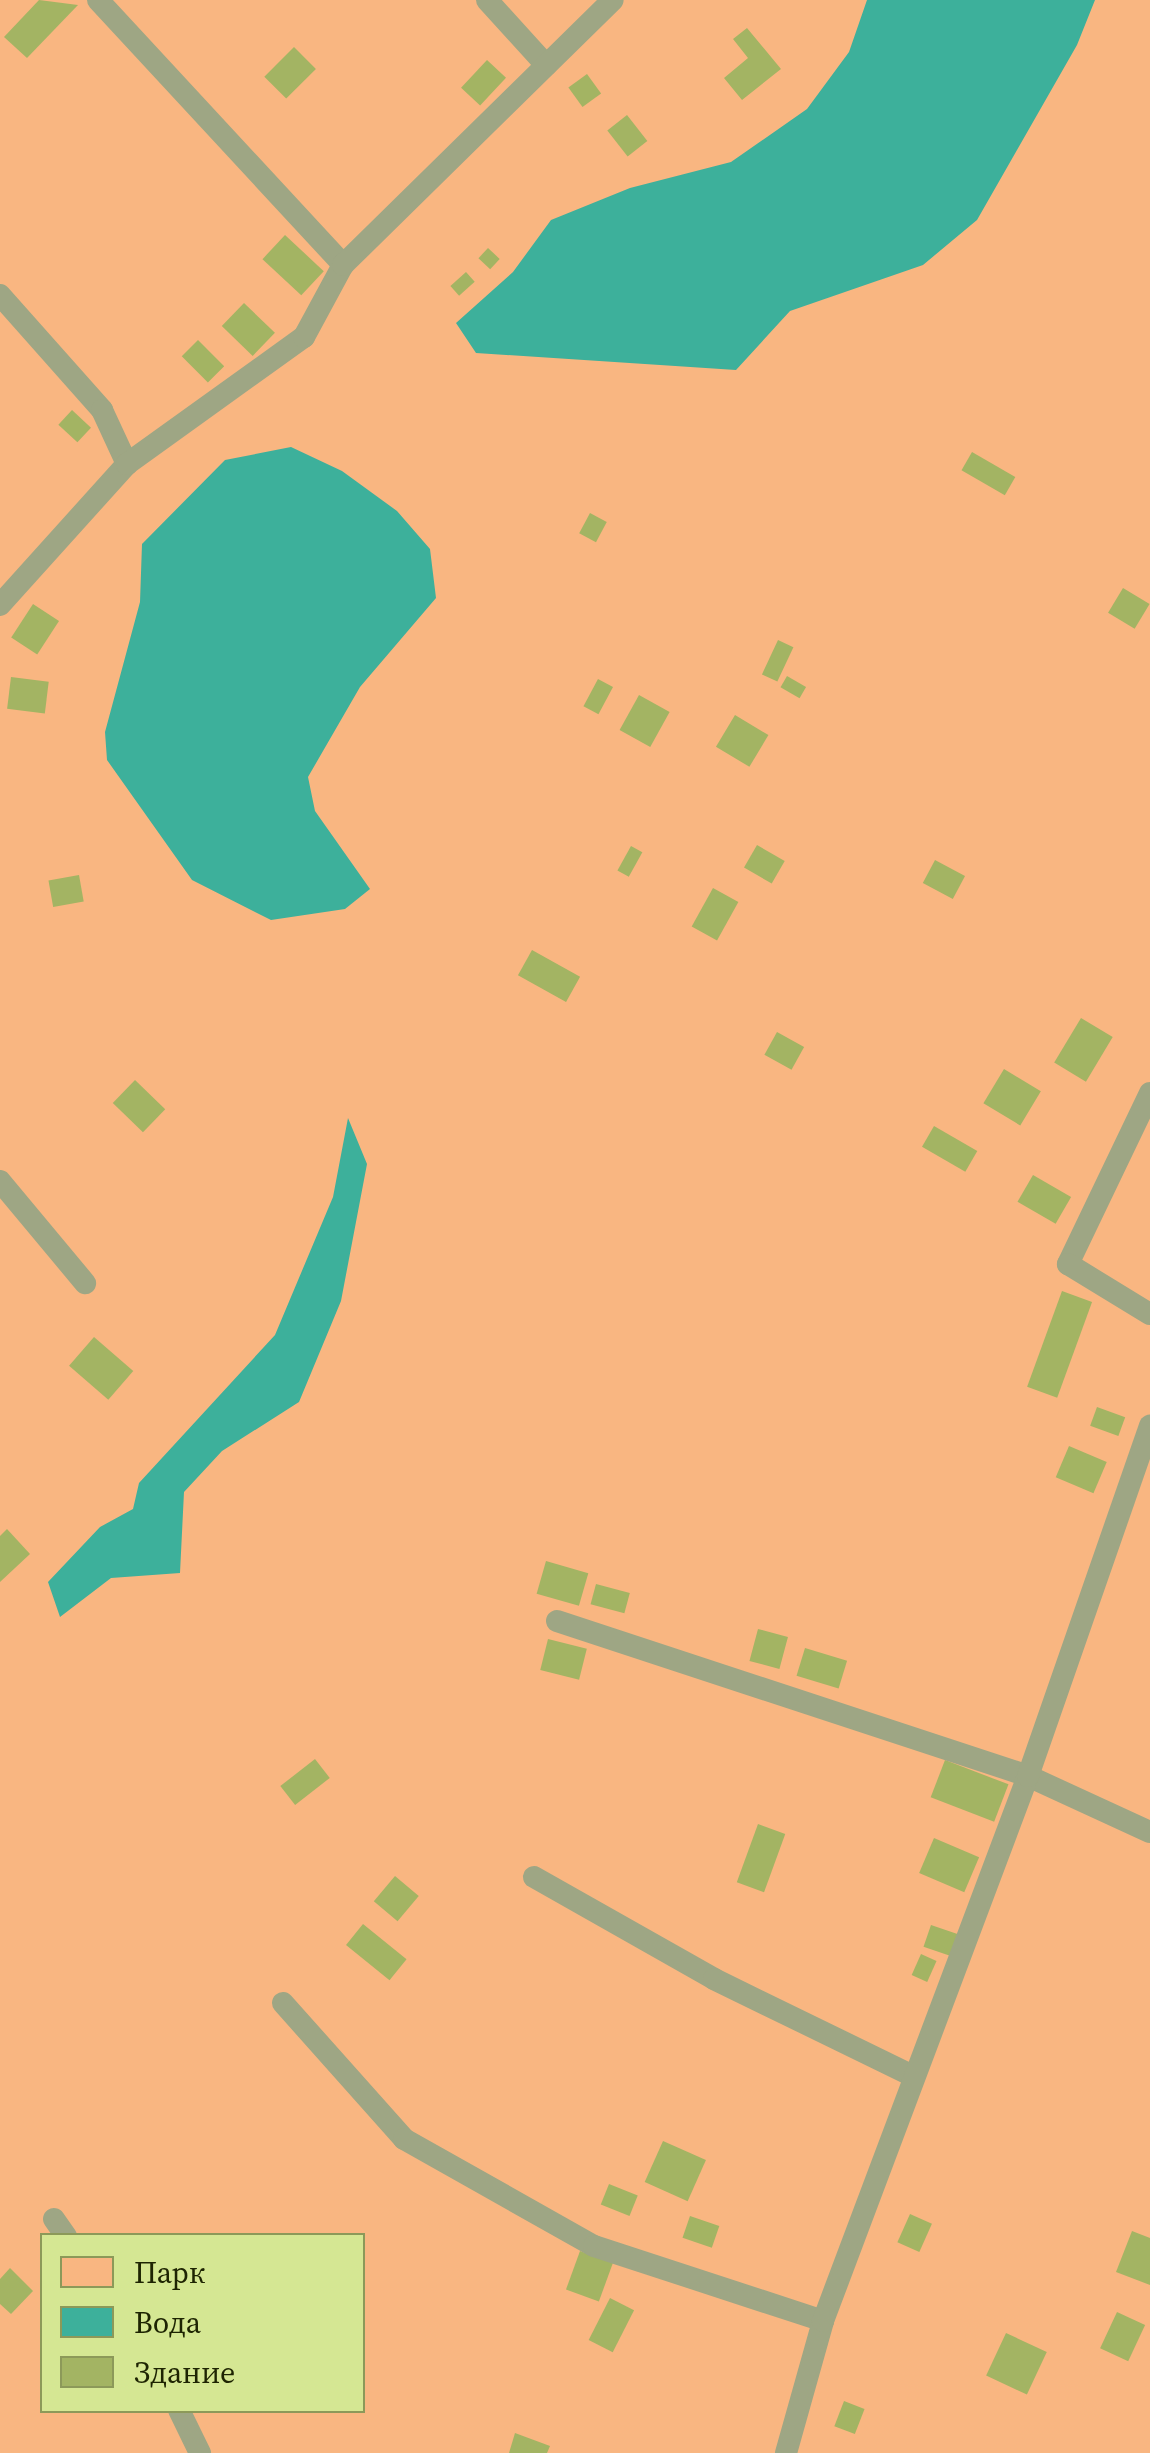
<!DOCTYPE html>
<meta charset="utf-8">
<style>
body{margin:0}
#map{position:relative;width:1150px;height:2453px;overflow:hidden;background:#d5e793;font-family:"Source Serif 4",serif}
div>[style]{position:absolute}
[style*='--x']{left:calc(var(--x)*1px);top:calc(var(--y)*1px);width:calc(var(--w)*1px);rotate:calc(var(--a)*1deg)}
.green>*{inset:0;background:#f9b681}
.water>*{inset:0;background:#3db09b}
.building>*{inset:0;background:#a3b463;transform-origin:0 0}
.service>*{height:22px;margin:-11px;padding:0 11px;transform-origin:11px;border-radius:11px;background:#9ea684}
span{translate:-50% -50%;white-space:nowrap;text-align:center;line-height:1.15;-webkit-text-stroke:8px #d5e793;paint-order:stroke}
.legend{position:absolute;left:40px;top:2233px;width:325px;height:180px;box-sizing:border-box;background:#d5e793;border:2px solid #8c9959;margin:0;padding:12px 18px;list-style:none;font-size:30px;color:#1e2402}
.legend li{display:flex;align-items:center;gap:20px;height:50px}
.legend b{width:50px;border:2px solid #8c9959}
</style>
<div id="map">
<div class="green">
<div style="clip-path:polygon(evenodd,0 0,1150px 0,1150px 2453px,0 2453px,0 0,42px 2236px,362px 2236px,362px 2410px,42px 2410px,42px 2236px)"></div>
</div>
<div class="water">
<div style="clip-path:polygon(867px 0,1095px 0,1077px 45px,977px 220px,923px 265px,790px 311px,736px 370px,476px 353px,456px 323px,513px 272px,551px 220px,630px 188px,731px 162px,807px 109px,849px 52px)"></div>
<div style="clip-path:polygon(291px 447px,342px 471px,397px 511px,430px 549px,436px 598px,360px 687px,308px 777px,315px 811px,370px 889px,345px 909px,271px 920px,192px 880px,107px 760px,105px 732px,140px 602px,142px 544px,225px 460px)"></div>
<div style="clip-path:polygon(348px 1118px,367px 1164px,341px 1301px,299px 1402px,222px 1451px,184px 1492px,180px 1573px,111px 1578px,60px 1617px,48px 1582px,100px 1527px,133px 1509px,139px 1483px,275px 1335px,333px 1197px)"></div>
</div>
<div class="building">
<div style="clip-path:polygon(39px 0,78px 5px,27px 58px,4px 37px)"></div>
<div style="clip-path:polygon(747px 28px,781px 69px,742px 100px,724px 78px,748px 58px,733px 39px)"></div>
<div style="left:294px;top:47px;width:31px;height:42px;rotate:45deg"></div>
<div style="left:487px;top:60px;width:26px;height:38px;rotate:43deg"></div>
<div style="left:587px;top:74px;width:24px;height:23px;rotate:54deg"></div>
<div style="left:627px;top:115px;width:33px;height:25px;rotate:52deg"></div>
<div style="left:285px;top:235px;width:53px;height:33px;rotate:43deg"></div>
<div style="left:488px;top:248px;width:16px;height:14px;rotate:43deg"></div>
<div style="left:466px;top:272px;width:13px;height:21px;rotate:48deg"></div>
<div style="left:244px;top:303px;width:43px;height:32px;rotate:44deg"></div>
<div style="left:198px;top:340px;width:37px;height:23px;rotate:45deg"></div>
<div style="left:72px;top:410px;width:26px;height:20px;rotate:43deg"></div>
<div style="left:972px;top:452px;width:50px;height:21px;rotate:30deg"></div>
<div style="left:590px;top:513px;width:19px;height:23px;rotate:28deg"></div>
<div style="left:1123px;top:588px;width:31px;height:29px;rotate:31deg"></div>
<div style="left:33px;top:604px;width:31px;height:40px;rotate:33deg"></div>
<div style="left:778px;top:640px;width:17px;height:38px;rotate:25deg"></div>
<div style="left:787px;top:676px;width:22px;height:13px;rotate:30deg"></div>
<div style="left:11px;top:677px;width:38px;height:32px;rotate:7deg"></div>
<div style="left:598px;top:679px;width:17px;height:31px;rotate:28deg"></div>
<div style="left:639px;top:695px;width:35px;height:40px;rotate:29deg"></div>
<div style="left:735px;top:715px;width:39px;height:37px;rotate:31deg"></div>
<div style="left:757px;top:845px;width:32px;height:26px;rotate:30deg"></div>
<div style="left:631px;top:846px;width:13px;height:28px;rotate:29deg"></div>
<div style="left:935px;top:860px;width:34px;height:26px;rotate:28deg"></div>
<div style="left:79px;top:875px;width:27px;height:31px;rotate:80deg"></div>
<div style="left:713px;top:888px;width:29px;height:44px;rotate:29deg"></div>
<div style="left:532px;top:950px;width:55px;height:29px;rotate:29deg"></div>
<div style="left:1081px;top:1018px;width:37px;height:52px;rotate:31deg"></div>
<div style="left:777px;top:1032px;width:31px;height:26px;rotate:29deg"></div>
<div style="left:1004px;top:1069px;width:43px;height:40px;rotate:31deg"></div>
<div style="left:135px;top:1080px;width:42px;height:32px;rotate:44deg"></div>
<div style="left:934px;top:1126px;width:50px;height:24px;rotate:30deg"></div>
<div style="left:1033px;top:1175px;width:44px;height:31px;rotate:30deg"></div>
<div style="left:1062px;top:1291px;width:32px;height:102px;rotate:20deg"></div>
<div style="left:94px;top:1337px;width:52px;height:38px;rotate:41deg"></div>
<div style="left:1097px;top:1407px;width:30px;height:20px;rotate:20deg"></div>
<div style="left:1069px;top:1446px;width:41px;height:34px;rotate:23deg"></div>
<div style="clip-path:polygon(7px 1529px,30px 1554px,0 1582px,0 1536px)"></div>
<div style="left:546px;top:1561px;width:44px;height:34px;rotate:16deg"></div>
<div style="left:596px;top:1584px;width:35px;height:21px;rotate:15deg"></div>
<div style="left:758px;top:1629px;width:31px;height:33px;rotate:15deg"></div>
<div style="left:548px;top:1639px;width:40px;height:32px;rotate:14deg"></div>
<div style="left:805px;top:1648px;width:44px;height:29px;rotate:17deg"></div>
<div style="left:315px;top:1759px;width:24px;height:44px;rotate:52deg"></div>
<div style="left:945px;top:1760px;width:68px;height:40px;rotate:21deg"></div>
<div style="left:758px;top:1824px;width:29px;height:62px;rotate:20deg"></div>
<div style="left:934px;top:1838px;width:49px;height:38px;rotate:23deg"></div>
<div style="left:395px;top:1876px;width:31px;height:33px;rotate:40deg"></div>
<div style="left:363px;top:1924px;width:56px;height:27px;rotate:39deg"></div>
<div style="left:931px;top:1925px;width:28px;height:23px;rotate:19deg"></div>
<div style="left:921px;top:1954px;width:17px;height:23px;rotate:24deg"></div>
<div style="left:663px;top:2141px;width:47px;height:45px;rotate:24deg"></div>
<div style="left:609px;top:2184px;width:31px;height:22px;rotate:22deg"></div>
<div style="left:910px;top:2214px;width:24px;height:31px;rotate:24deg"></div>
<div style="left:690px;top:2216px;width:31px;height:23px;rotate:19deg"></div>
<div style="clip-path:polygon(1132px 2231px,1150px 2238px,1150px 2285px,1116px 2272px)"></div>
<div style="left:580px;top:2251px;width:35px;height:41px;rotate:20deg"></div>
<div style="clip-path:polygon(10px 2268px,33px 2291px,11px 2314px,0 2304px,0 2279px)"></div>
<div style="left:610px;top:2298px;width:27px;height:47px;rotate:27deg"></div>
<div style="left:1117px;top:2312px;width:31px;height:40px;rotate:25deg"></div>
<div style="left:1006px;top:2333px;width:45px;height:47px;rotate:25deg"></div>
<div style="left:844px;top:2401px;width:22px;height:27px;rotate:21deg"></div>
<div style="clip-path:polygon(515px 2433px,550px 2446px,547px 2453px,509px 2453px)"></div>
</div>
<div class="service">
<div style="--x:98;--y:0;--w:361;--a:47.2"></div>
<div style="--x:487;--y:0;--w:88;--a:47.8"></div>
<div style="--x:0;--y:295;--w:154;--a:48.4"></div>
<div style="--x:102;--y:410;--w:60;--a:65.2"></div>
<div style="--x:0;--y:605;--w:190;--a:-48"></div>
<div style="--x:127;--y:464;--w:218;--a:-35.7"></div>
<div style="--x:304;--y:337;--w:82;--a:-61.6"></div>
<div style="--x:343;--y:265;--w:378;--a:-44.5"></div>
<div style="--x:1150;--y:1093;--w:190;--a:115.6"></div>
<div style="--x:1068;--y:1264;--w:96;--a:31.4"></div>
<div style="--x:0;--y:1181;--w:133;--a:50.2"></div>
<div style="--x:557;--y:1621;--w:496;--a:18.2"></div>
<div style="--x:1028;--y:1776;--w:134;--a:24.7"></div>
<div style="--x:534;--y:1877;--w:207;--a:29.5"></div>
<div style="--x:714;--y:1979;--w:221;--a:26"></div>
<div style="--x:283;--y:2003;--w:182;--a:48.3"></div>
<div style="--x:404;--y:2139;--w:218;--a:29.4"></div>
<div style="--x:594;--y:2246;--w:241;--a:18.1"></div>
<div style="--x:54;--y:2219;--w:21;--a:55"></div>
<div style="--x:179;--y:2410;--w:48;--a:64"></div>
<div style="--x:786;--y:2453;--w:137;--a:-74.3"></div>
<div style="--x:823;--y:2321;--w:582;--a:-69.39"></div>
<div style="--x:1028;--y:1776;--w:371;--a:-70.8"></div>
</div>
<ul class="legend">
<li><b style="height:28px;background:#f9b681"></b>Парк</li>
<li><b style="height:28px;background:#3db09b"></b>Вода</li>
<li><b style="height:28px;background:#a3b463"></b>Здание</li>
</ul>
</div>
